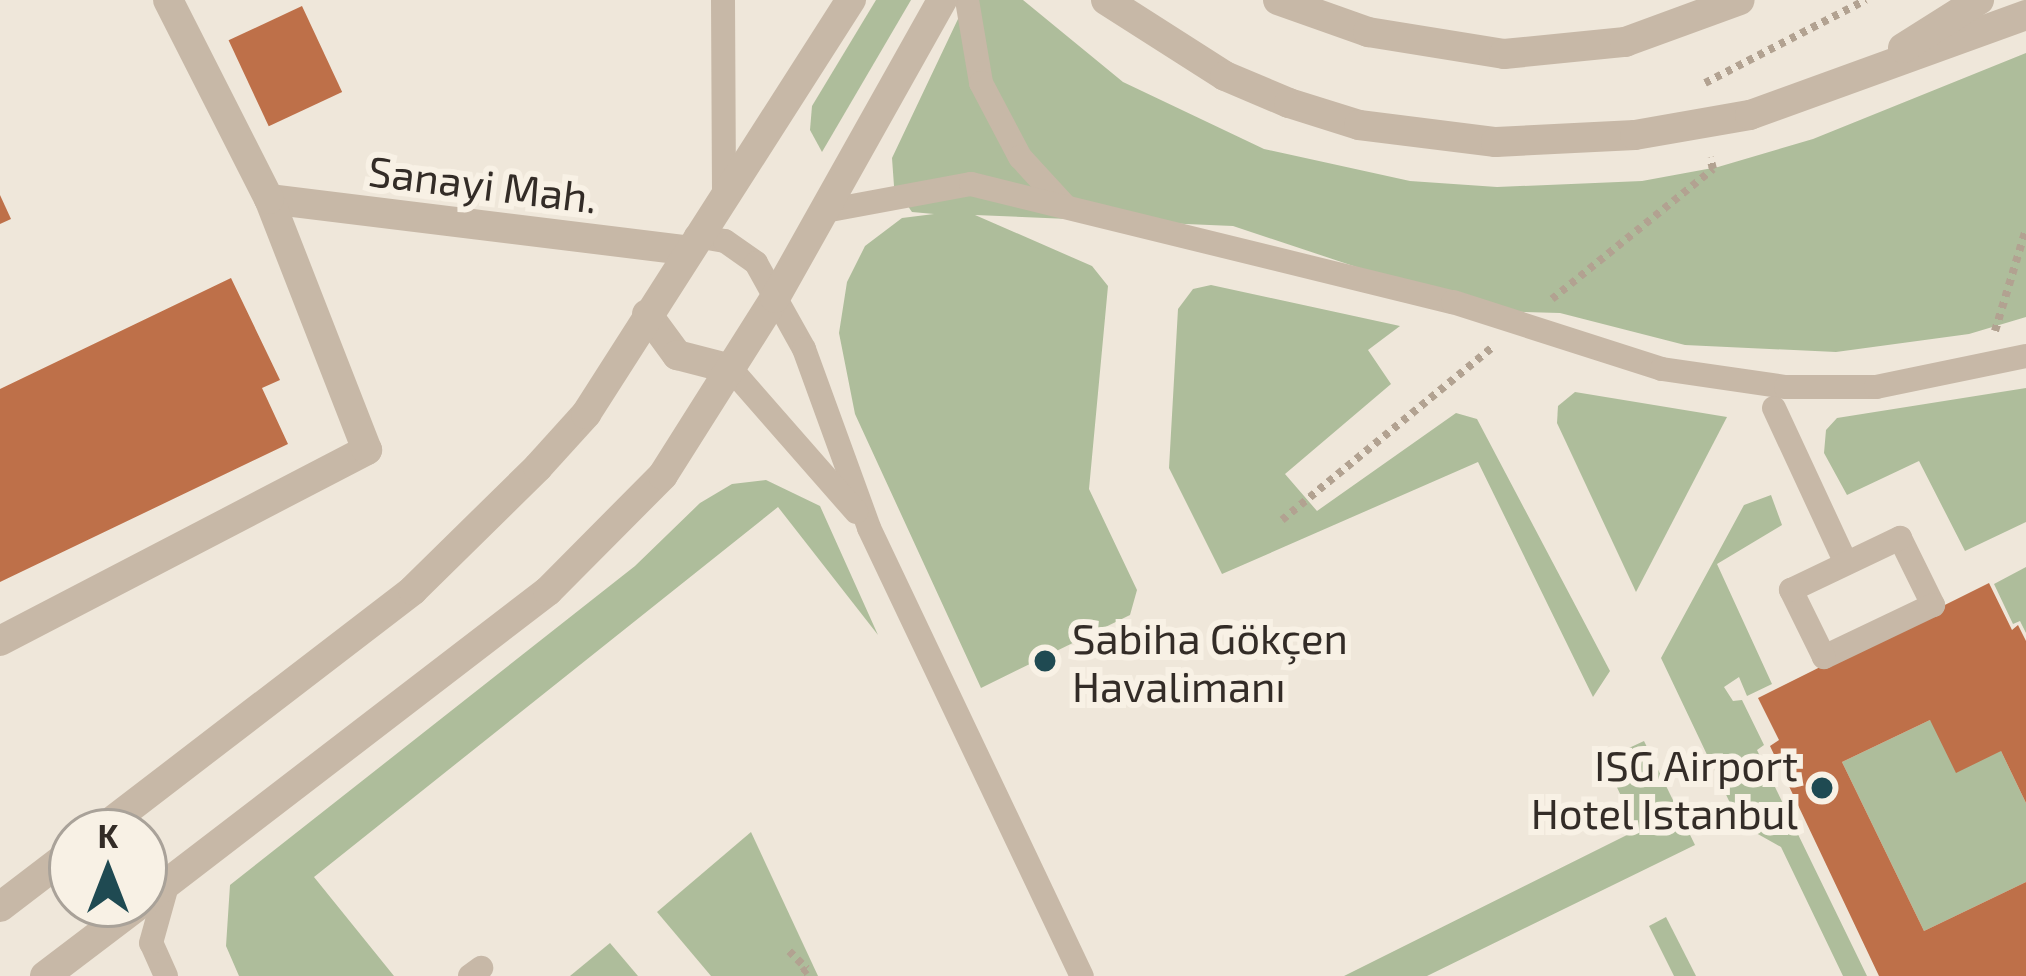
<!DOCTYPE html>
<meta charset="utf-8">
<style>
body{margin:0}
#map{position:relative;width:2026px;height:976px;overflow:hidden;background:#efe7da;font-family:"Exo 2",sans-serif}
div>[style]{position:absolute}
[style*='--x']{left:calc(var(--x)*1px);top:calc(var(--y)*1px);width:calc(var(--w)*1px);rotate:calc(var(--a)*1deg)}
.green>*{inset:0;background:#aebd9b}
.building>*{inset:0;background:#be7049;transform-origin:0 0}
.path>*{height:8px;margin-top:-4px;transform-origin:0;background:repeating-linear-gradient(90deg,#b2a291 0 6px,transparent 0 12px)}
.service>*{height:24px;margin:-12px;padding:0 12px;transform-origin:12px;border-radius:12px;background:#c7b8a7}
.minor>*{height:30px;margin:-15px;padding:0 15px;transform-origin:15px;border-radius:15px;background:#c7b8a7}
.dots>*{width:33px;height:33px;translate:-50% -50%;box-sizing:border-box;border:6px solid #f8f1e5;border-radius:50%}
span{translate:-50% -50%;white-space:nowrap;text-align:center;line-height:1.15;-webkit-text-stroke:12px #f8f1e5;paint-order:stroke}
.street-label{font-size:42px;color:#332c27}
.poi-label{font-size:42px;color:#332c27}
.left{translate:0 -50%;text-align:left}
.right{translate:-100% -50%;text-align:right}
.north{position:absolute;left:48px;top:808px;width:120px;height:120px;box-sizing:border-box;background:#f8f1e5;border:3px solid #a9a299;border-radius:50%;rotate:0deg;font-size:33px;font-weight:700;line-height:48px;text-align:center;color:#332c27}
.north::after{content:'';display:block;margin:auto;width:42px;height:54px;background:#1f4a52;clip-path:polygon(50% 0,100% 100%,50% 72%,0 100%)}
</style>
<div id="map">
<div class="green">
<div style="clip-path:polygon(876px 0,911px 0,822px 152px,810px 130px,812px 106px)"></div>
<div style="clip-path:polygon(967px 0,1023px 0,1123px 82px,1264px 149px,1410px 181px,1497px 187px,1642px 181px,1718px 167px,1813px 139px,2026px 53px,2026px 317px,1969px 334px,1836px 352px,1685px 345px,1560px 313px,1489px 311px,1233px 226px,975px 215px,1092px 266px,1108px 286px,1089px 489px,1137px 590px,1130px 615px,981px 688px,855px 414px,839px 333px,847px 282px,865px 246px,902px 218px,934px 214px,912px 212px,894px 186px,892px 158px)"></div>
<div style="clip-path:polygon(1211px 285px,1400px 326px,1368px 350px,1391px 384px,1285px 474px,1317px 511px,1456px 413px,1477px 419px,1610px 671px,1593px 697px,1478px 462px,1222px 574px,1169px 468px,1178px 309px,1193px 289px)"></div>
<div style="clip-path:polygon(2026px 388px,2026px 522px,1965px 551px,1919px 461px,1847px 495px,1824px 453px,1826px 430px,1837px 418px)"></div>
<div style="clip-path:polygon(1575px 392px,1727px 417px,1636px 592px,1557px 423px,1558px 406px)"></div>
<div style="clip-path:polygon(766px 480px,820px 506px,878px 635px,778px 507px,314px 877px,394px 976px,239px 976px,226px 946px,230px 885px,635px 566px,700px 503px,732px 484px)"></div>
<div style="clip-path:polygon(1771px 495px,1782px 525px,1717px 564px,1772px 684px,1747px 696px,1739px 677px,1724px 687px,1733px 701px,1742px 700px,1764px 745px,1757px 750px,1867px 976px,1843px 976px,1781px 847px,1740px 824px,1661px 658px,1744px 505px)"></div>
<div style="clip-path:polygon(2026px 567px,2026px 633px,2020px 621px,2013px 624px,1994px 584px)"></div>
<div style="clip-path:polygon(1930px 720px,2001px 751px,2026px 803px,2026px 882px,1924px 931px,1842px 762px)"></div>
<div style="clip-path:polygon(1644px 741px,1695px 845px,1427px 976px,1344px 976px,1637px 830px,1614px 781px,1616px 754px)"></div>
<div style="clip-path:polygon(751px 832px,818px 976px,711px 976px,657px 912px)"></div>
<div style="clip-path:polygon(1666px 917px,1696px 976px,1674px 976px,1649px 926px)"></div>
<div style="clip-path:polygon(610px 943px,638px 976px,570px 976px)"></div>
</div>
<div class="building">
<div style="left:302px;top:6px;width:95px;height:81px;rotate:65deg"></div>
<div style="clip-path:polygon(0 195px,11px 219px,0 224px)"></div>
<div style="clip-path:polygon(231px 278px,280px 380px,262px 388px,288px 444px,0 582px,0 389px)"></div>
<div style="clip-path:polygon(1989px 583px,2012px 630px,2018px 625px,2026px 641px,2026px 803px,2001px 751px,1956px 773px,1930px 720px,1842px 762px,1924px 931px,2026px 882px,2026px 976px,1879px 976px,1770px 746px,1779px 740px,1758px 698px)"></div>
</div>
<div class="path">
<div style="--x:1705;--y:83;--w:181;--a:-27.3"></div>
<div style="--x:1552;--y:299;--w:207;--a:-38.9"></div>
<div style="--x:1713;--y:169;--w:12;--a:-104"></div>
<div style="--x:1995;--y:331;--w:107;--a:-73.1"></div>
<div style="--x:1282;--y:520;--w:274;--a:-39.4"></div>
<div style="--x:789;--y:951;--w:25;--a:45"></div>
<div style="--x:807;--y:969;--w:11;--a:142"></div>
</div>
<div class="service">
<div style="--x:723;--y:0;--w:193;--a:89.7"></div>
<div style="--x:967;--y:0;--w:84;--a:80.4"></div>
<div style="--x:981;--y:83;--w:84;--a:62.2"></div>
<div style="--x:1020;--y:157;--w:65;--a:47.5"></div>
<div style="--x:825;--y:211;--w:148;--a:-10.5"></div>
<div style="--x:971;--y:184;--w:496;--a:13.8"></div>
<div style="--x:1453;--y:302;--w:219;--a:17.8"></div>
<div style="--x:1662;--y:369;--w:125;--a:8.3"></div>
<div style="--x:1786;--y:387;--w:90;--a:0"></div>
<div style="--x:1876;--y:387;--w:153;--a:-11.7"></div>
<div style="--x:696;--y:236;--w:29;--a:10"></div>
<div style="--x:725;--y:241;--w:38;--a:35"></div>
<div style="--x:756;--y:263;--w:98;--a:60.8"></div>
<div style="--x:804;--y:349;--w:190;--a:70"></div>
<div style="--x:869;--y:528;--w:496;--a:64.6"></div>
<div style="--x:731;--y:369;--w:190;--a:48.8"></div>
<div style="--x:1774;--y:408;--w:171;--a:65.1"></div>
<div style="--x:1900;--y:538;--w:75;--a:63.8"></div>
<div style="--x:1933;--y:605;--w:121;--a:154.5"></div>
<div style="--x:1824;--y:657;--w:75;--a:-116.2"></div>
<div style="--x:1791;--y:590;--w:121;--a:-25.5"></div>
<div style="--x:166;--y:976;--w:36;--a:-114"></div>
<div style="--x:151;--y:943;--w:63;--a:-74.4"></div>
<div style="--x:470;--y:976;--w:14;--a:-36"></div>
</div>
<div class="minor">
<div style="--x:1106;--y:0;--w:141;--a:32.6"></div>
<div style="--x:1225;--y:76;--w:69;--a:22.9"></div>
<div style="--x:1289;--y:103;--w:73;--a:17.4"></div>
<div style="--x:1359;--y:125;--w:138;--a:7.1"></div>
<div style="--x:1496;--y:142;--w:139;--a:-2.9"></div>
<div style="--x:1635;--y:135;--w:117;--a:-9.9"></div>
<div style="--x:1750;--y:115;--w:294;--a:-19.9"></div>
<div style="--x:1278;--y:0;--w:96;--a:19.6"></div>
<div style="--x:1368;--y:32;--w:138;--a:9.2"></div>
<div style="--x:1504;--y:54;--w:122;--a:-5.7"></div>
<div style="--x:1625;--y:42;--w:122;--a:-20.1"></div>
<div style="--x:1903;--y:48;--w:90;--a:-32.3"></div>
<div style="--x:269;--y:199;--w:421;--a:7"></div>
<div style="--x:647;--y:314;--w:51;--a:53.8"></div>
<div style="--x:677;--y:355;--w:56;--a:14.5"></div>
<div style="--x:0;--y:641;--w:414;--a:-27.5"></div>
<div style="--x:367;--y:450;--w:269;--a:-111.3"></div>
<div style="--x:269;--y:199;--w:223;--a:-116.9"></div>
<div style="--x:98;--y:832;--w:397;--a:-37.5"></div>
<div style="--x:413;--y:590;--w:175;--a:-44.5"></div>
<div style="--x:538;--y:467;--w:72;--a:-47.8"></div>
<div style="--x:586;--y:414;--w:492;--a:-57.4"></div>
<div style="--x:144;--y:901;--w:509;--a:-37.5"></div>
<div style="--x:548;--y:591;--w:163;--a:-45.2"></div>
<div style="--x:663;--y:475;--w:209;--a:-57.7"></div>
<div style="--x:775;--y:298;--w:342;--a:-60.7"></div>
<div style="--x:0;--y:907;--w:91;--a:-37.4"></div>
<div style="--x:45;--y:976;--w:119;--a:-37.2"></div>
</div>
<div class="dots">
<div style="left:1045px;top:661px;background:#1f4a52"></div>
<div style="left:1822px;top:788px;background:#1f4a52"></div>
</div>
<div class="street-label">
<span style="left:483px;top:183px;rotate:7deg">Sanayi Mah.</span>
</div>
<div class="poi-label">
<span class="left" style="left:1072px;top:661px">Sabiha Gökçen<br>Havalimanı</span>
<span class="right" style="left:1798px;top:788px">ISG Airport<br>Hotel Istanbul</span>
</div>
<div class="north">K</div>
</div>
